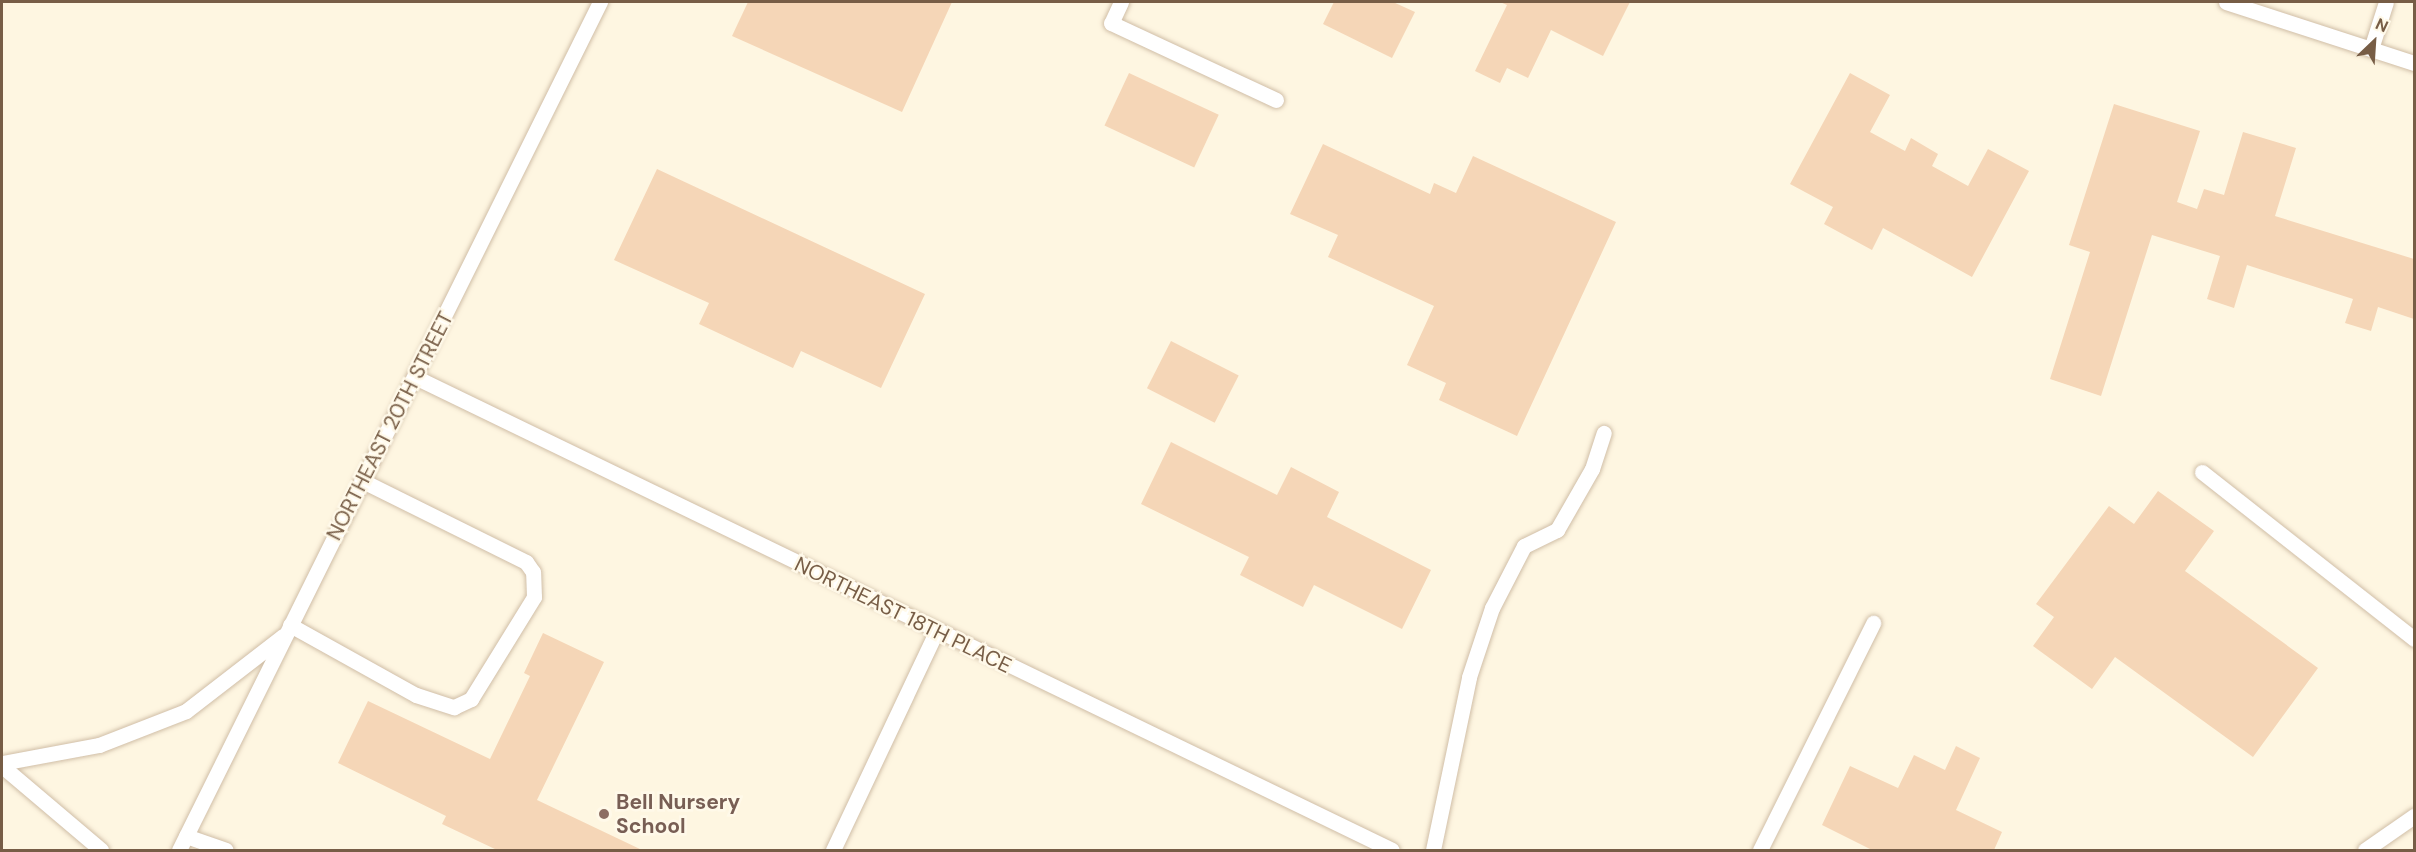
<!DOCTYPE html>
<style>
body{margin:0}
#map{position:relative;width:2416px;height:852px;overflow:hidden;background:#fef6e1;font-family:"DM Sans",sans-serif}
div>[style]{position:absolute}
[style*='--x']{left:calc(var(--x)*1px);top:calc(var(--y)*1px);width:calc(var(--w)*1px);rotate:calc(var(--a)*1deg)}
.building>*{inset:0;background:#f5d6b7;transform-origin:0 0}
.roads{filter:drop-shadow(0 0 2px #d0bea7) drop-shadow(0 0 2px #d0bea7)}
.lane>*{height:15px;margin:-7.5px;padding:0 7.5px;transform-origin:7.5px;border-radius:7.5px;background:#fff}
.dots>*{width:16px;height:16px;translate:-50% -50%;box-sizing:border-box;border:3px solid #fff9e9;border-radius:50%}
span{translate:-50% -50%;white-space:nowrap;text-align:center;line-height:1.15;-webkit-text-stroke:5px #fff9e9;paint-order:stroke}
.street-label{font-size:21px;color:#775d46}
.education-label{font-size:21px;color:#785e54;font-weight:700}
.left{translate:0 -50%;text-align:left}
.frame{position:absolute;inset:0;border:3px solid #775d46;pointer-events:none}
.north{position:absolute;left:2344px;top:12px;width:60px;height:60px;-webkit-text-stroke:4px #fff9e9;paint-order:stroke;rotate:25deg;font-size:16px;font-weight:700;line-height:24px;text-align:center;color:#775d46}
.north::after{content:'';display:block;margin:auto;width:21px;height:27px;background:#775d46;clip-path:polygon(50% 0,100% 100%,50% 72%,0 100%)}
</style>
<div id="map">
<div class="building">
<div style="clip-path:polygon(748px 2px,952px 2px,902px 112px,732px 36px)"></div>
<div style="clip-path:polygon(1334px 2px,1393px 2px,1415px 12px,1392px 58px,1323px 24px)"></div>
<div style="clip-path:polygon(1500px 2px,1630px 2px,1603px 56px,1551px 30px,1528px 78px,1507px 68px,1500px 83px,1475px 71px,1507px 5px)"></div>
<div style="left:1129px;top:73px;width:99px;height:58px;rotate:25deg"></div>
<div style="clip-path:polygon(1850px 73px,1890px 95px,1870px 132px,1905px 151px,1911px 138px,1938px 154px,1932px 166px,1968px 186px,1988px 149px,2029px 171px,1972px 277px,1883px 228px,1872px 250px,1824px 224px,1833px 207px,1790px 184px)"></div>
<div style="clip-path:polygon(2114px 104px,2200px 131px,2177px 202px,2197px 209px,2204px 189px,2224px 195px,2243px 132px,2296px 148px,2275px 216px,2414px 259px,2414px 319px,2378px 307px,2371px 331px,2345px 323px,2353px 299px,2247px 265px,2234px 308px,2207px 299px,2220px 256px,2152px 235px,2101px 396px,2050px 379px,2090px 252px,2069px 245px)"></div>
<div style="clip-path:polygon(1323px 144px,1430px 194px,1434px 183px,1456px 193px,1473px 156px,1616px 222px,1517px 436px,1439px 400px,1446px 383px,1407px 365px,1434px 306px,1328px 257px,1338px 235px,1290px 214px)"></div>
<div style="clip-path:polygon(657px 169px,925px 294px,881px 388px,801px 351px,793px 368px,699px 324px,709px 303px,614px 260px)"></div>
<div style="left:1171px;top:341px;width:76px;height:53px;rotate:27deg"></div>
<div style="clip-path:polygon(1171px 442px,1277px 495px,1291px 467px,1339px 492px,1327px 517px,1431px 570px,1402px 629px,1314px 585px,1303px 607px,1240px 575px,1249px 557px,1141px 504px)"></div>
<div style="clip-path:polygon(2158px 491px,2214px 531px,2185px 571px,2318px 668px,2253px 757px,2115px 657px,2092px 689px,2033px 646px,2054px 617px,2036px 604px,2109px 506px,2134px 524px)"></div>
<div style="clip-path:polygon(543px 633px,604px 662px,537px 800px,642px 850px,497px 850px,442px 824px,446px 816px,338px 763px,368px 701px,490px 759px,530px 676px,524px 673px)"></div>
<div style="clip-path:polygon(1956px 746px,1980px 758px,1956px 810px,2002px 832px,1994px 850px,1872px 850px,1822px 825px,1850px 766px,1898px 788px,1914px 755px,1945px 770px)"></div>
</div>
<div class="roads">
<div class="lane">
<div style="--x:1121;--y:2;--w:23;--a:115"></div>
<div style="--x:1111;--y:23;--w:182;--a:25"></div>
<div style="--x:2226;--y:2;--w:198;--a:18"></div>
<div style="--x:2371;--y:49;--w:49;--a:-72.3"></div>
<div style="--x:415;--y:377;--w:1085;--a:25.83"></div>
<div style="--x:2202;--y:472;--w:270;--a:38.2"></div>
<div style="--x:290;--y:625;--w:144;--a:29.1"></div>
<div style="--x:416;--y:695;--w:40;--a:18"></div>
<div style="--x:454;--y:707;--w:19;--a:-25"></div>
<div style="--x:471;--y:699;--w:120;--a:-58.3"></div>
<div style="--x:534;--y:597;--w:25;--a:-92"></div>
<div style="--x:533;--y:572;--w:12;--a:-125"></div>
<div style="--x:526;--y:562;--w:184;--a:-153.6"></div>
<div style="--x:2;--y:763;--w:99;--a:-10.5"></div>
<div style="--x:99;--y:745;--w:93;--a:-21.3"></div>
<div style="--x:186;--y:711;--w:123;--a:-37.7"></div>
<div style="--x:2;--y:766;--w:130;--a:40.3"></div>
<div style="--x:186;--y:836;--w:42;--a:19.3"></div>
<div style="--x:179;--y:850;--w:947;--a:-63.6"></div>
<div style="--x:833;--y:850;--w:241;--a:-64.7"></div>
<div style="--x:1433;--y:850;--w:177;--a:-78.2"></div>
<div style="--x:1469;--y:677;--w:73;--a:-71.6"></div>
<div style="--x:1492;--y:608;--w:70;--a:-62.7"></div>
<div style="--x:1524;--y:546;--w:37;--a:-26"></div>
<div style="--x:1557;--y:530;--w:70;--a:-60.2"></div>
<div style="--x:1592;--y:469;--w:38;--a:-72"></div>
<div style="--x:1760;--y:850;--w:254;--a:-63.5"></div>
<div style="--x:2365;--y:850;--w:60;--a:-34.8"></div>
</div>
</div>
<div class="dots">
<div style="left:604px;top:814px;background:#8d6e63"></div>
</div>
<div class="street-label">
<span style="left:390px;top:426px;rotate:-63deg">NORTHEAST 20TH STREET</span>
<span style="left:903px;top:615px;rotate:26deg">NORTHEAST 18TH PLACE</span>
</div>
<div class="education-label">
<span class="left" style="left:616px;top:814px">Bell Nursery<br>School</span>
</div>
<div class="frame"></div>
<div class="north">N</div>
</div>
